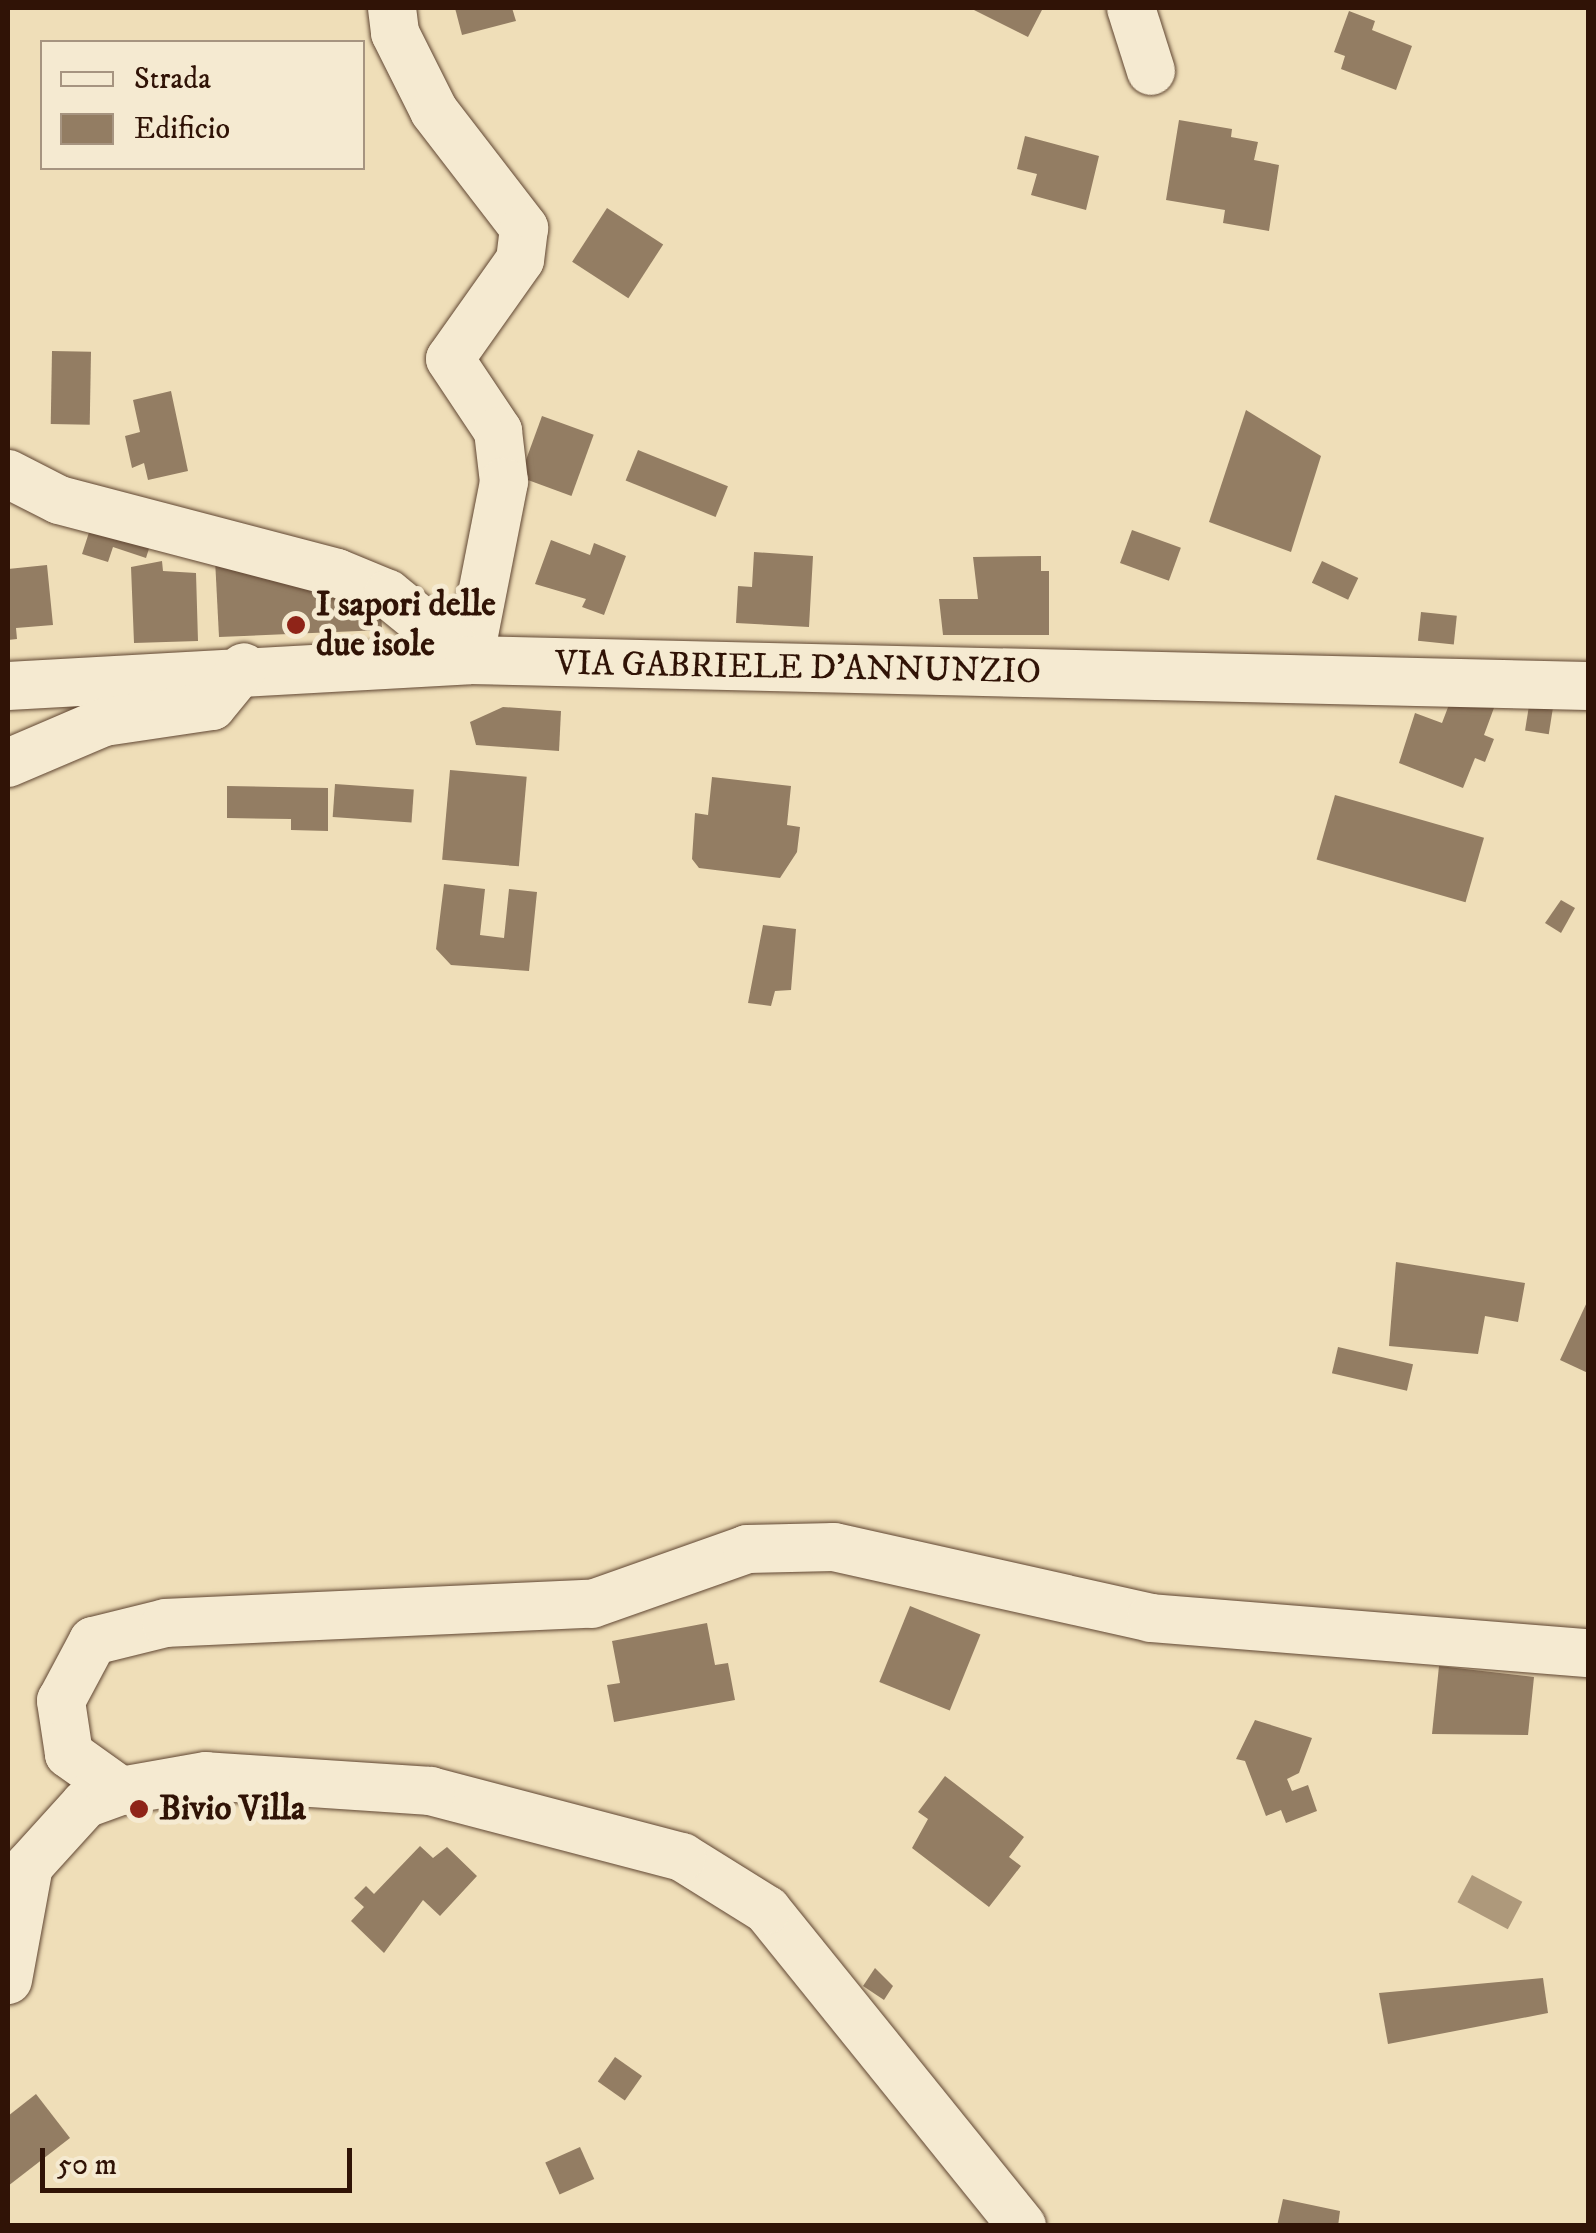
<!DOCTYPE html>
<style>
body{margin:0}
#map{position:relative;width:1596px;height:2233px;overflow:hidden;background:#efdeb8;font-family:"IM FELL DW Pica",serif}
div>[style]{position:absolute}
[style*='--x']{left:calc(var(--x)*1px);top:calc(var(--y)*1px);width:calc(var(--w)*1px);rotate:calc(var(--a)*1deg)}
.water>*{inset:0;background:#ae997b;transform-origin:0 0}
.building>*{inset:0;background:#937d63;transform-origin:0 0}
.roads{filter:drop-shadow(0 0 2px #604632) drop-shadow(0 0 2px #604632)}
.minor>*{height:48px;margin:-24px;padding:0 24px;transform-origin:24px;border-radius:24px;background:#f5ead1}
.dots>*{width:28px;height:28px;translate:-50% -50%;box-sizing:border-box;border:5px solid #f5ead1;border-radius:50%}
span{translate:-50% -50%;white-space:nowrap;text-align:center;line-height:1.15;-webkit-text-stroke:10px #f5ead1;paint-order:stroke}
.poi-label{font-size:35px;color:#301306;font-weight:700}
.left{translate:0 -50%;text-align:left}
.street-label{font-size:35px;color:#301306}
.frame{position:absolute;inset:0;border:10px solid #301306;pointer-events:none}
.legend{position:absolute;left:40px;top:40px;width:325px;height:130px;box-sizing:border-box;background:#f5ead1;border:2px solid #a69480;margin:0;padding:12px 18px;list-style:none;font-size:30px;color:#301306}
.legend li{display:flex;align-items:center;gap:20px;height:50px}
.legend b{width:50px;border:2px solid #a69480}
.scale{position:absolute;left:40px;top:2148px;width:312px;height:45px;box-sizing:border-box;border:5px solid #301306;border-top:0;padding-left:12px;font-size:30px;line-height:35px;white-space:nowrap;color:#301306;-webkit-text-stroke:8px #f5ead1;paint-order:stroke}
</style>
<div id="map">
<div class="water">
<div style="left:1472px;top:1875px;width:57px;height:31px;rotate:28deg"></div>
</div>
<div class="building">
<div style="clip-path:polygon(455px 8px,512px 8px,516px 21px,462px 35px)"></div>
<div style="clip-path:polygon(970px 8px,1043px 8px,1028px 37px)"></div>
<div style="clip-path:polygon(1349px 11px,1375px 21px,1372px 30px,1412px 46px,1396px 90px,1341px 69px,1345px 56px,1334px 52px)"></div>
<div style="clip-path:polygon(1179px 120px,1232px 129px,1231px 137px,1258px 142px,1254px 160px,1279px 165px,1269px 231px,1223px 223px,1225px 210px,1166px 200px)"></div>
<div style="clip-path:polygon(1025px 136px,1099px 156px,1086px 210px,1031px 195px,1037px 174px,1017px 169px)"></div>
<div style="left:607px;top:208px;width:67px;height:64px;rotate:33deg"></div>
<div style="left:52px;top:351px;width:39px;height:73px;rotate:1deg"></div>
<div style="clip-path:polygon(171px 391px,188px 471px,148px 480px,144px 463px,132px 468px,125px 436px,140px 432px,133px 400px)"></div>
<div style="clip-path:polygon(1246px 410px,1321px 456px,1291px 552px,1209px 522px)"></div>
<div style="left:542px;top:416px;width:55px;height:65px;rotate:20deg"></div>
<div style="left:638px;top:450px;width:97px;height:33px;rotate:22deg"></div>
<div style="clip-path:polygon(94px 517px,153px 536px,146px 558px,113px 547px,108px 562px,82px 554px)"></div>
<div style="left:1132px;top:530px;width:52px;height:35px;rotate:20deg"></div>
<div style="clip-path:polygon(551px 540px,590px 555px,594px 543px,626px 556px,604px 615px,582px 607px,586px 599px,535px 584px)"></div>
<div style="clip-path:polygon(754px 552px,813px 556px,809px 627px,736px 623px,738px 586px,752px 587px)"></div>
<div style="clip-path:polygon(1041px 556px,1041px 571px,1049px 571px,1049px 635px,943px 635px,939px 599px,978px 599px,973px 557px)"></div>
<div style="clip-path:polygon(215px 559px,381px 609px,382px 630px,219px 637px)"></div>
<div style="clip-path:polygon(162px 561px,163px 571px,196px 573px,198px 641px,134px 643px,131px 567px)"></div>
<div style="left:1322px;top:561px;width:40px;height:24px;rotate:25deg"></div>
<div style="clip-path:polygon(47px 565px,53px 625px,16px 628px,17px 639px,8px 640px,8px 569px)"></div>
<div style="left:1421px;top:612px;width:36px;height:29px;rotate:6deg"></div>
<div style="left:1531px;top:693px;width:24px;height:38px;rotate:9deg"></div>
<div style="clip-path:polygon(1498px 697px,1484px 735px,1494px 739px,1485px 762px,1475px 758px,1463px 788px,1399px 763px,1415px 713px,1442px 723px,1450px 702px)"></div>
<div style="clip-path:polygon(503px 707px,561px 711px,559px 751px,476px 745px,470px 722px)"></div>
<div style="left:450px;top:770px;width:77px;height:90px;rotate:5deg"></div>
<div style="clip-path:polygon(712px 777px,791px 786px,787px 825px,800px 827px,797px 852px,780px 878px,699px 868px,692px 859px,695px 813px,708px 815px)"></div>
<div style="left:335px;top:784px;width:79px;height:33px;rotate:4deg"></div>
<div style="clip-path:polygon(227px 786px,328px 788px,328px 831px,291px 830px,291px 819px,227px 818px)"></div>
<div style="left:1335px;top:795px;width:155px;height:67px;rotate:16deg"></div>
<div style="clip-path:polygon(444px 884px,485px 889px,480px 935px,504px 938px,509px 889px,537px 892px,529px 971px,451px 965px,436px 949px)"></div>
<div style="clip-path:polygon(1561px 900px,1575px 908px,1561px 933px,1545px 923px)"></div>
<div style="clip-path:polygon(763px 925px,796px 929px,791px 990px,775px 991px,771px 1006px,748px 1003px)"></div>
<div style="clip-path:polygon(1396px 1262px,1525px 1283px,1518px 1322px,1485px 1316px,1478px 1354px,1389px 1346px)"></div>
<div style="clip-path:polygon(1588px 1300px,1588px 1373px,1560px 1360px)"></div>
<div style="left:1338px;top:1347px;width:77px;height:27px;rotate:13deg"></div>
<div style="left:910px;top:1606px;width:76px;height:82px;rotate:22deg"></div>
<div style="clip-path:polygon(707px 1623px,715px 1665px,728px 1663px,735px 1700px,614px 1722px,607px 1685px,620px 1683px,612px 1641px)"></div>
<div style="clip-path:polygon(1439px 1666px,1534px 1677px,1528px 1735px,1432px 1734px)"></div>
<div style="clip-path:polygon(1255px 1720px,1312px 1738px,1299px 1773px,1287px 1779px,1292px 1791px,1308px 1785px,1317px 1811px,1286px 1823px,1281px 1810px,1266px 1816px,1245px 1761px,1236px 1759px)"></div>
<div style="clip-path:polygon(945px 1776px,1024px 1837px,1009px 1857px,1021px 1866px,989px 1907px,912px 1848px,928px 1819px,918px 1812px)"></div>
<div style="clip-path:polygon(420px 1846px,433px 1858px,447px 1847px,477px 1876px,440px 1916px,423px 1900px,384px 1953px,351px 1921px,364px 1907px,354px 1898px,366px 1886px,374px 1894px)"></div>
<div style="clip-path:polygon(875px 1968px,893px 1986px,884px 2000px,863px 1986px)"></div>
<div style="clip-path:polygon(1543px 1978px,1548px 2013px,1388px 2044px,1379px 1993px)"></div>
<div style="left:615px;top:2057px;width:33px;height:30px;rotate:35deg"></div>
<div style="clip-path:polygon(36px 2094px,70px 2138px,8px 2186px,8px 2116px)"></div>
<div style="left:580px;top:2147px;width:35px;height:38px;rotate:66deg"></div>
<div style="clip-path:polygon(1283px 2199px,1340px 2211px,1338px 2226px,1277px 2226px)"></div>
</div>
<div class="roads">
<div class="minor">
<div style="--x:392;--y:8;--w:25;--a:83"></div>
<div style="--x:395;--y:33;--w:87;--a:63.4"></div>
<div style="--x:434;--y:111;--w:148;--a:52.4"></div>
<div style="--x:524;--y:228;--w:32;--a:97"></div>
<div style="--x:520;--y:260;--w:121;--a:125.3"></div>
<div style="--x:450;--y:359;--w:87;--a:56.3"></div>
<div style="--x:498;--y:431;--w:51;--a:83.3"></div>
<div style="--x:504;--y:482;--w:181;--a:101.1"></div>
<div style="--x:1131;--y:8;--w:66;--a:72.4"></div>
<div style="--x:8;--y:474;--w:57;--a:27"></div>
<div style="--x:59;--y:500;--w:287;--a:14.7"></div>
<div style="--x:337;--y:573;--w:55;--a:22.4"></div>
<div style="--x:388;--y:594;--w:104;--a:39.2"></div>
<div style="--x:8;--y:686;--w:462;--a:-3.2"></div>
<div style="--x:469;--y:660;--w:1119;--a:1.33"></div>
<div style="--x:8;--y:763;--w:104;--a:-23.1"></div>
<div style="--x:104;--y:722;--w:109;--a:-8.4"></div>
<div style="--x:212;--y:706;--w:50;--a:-50.6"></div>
<div style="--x:8;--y:1889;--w:115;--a:-47.8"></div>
<div style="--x:85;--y:1804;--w:38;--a:-20"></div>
<div style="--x:8;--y:1980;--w:116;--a:-79.6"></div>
<div style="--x:1022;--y:2226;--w:406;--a:-128.9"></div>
<div style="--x:767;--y:1910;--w:100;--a:-148.1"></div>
<div style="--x:682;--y:1857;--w:260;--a:-165.3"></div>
<div style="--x:431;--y:1791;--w:225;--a:-176.2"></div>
<div style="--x:206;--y:1776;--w:86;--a:170"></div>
<div style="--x:121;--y:1791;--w:64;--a:-144.6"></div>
<div style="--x:69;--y:1754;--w:54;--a:-98.6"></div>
<div style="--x:61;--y:1701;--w:68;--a:-61.9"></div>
<div style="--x:93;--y:1641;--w:75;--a:-13.9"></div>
<div style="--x:166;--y:1623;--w:426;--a:-2.6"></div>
<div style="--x:592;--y:1604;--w:164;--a:-19.5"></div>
<div style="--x:747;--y:1549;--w:87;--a:-1.3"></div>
<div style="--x:834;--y:1547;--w:325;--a:12.6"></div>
<div style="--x:1151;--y:1618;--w:438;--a:4.6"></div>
</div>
</div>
<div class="dots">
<div style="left:296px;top:625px;background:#8f2418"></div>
<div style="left:139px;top:1809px;background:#8f2418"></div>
</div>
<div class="poi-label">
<span class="left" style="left:316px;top:625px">I sapori delle<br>due isole</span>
<span class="left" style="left:159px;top:1809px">Bivio Villa</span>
</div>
<div class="street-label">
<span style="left:798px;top:668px;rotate:1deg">VIA GABRIELE D'ANNUNZIO</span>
</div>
<div class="frame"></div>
<ul class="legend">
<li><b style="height:12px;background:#f5ead1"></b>Strada</li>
<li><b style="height:28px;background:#937d63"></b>Edificio</li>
</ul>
<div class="scale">50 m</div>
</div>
